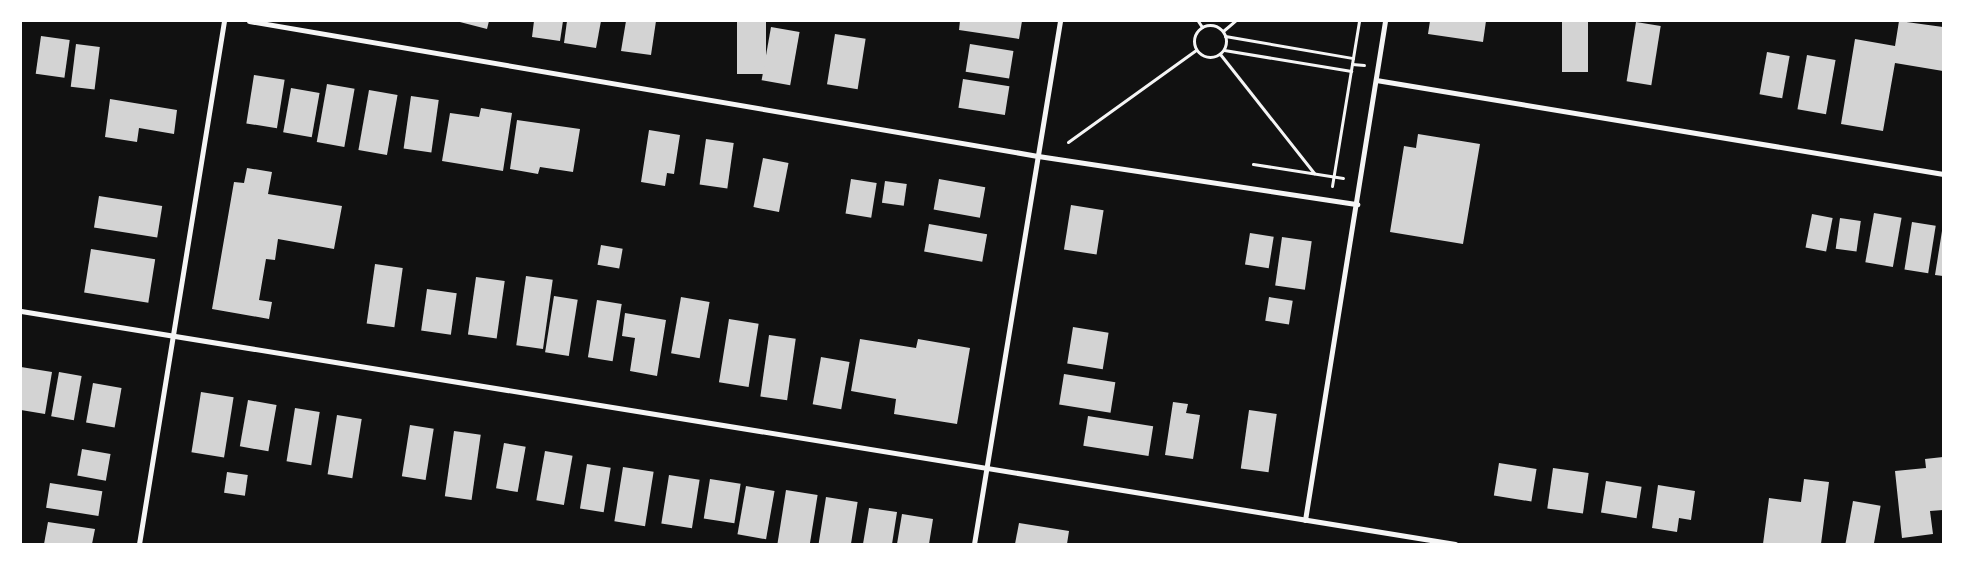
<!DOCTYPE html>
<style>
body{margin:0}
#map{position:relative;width:1964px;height:565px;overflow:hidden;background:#111;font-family:"Roboto Condensed",sans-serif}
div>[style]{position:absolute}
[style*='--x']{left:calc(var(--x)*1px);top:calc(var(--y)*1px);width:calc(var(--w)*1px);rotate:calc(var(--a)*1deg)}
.building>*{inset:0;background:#d3d3d3;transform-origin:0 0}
.path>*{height:3px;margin:-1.5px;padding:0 1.5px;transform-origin:1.5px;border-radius:1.5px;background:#f5f5f5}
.path>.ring{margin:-1.5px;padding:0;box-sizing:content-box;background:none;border:3px solid #f5f5f5;border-radius:50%}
.minor>*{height:5px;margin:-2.5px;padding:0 2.5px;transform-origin:2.5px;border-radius:2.5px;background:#f5f5f5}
span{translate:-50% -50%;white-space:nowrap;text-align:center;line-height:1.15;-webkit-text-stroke:5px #fff;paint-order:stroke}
.frame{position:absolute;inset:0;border:22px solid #fff;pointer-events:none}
</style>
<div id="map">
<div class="building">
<div style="clip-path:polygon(456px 21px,489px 21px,487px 29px)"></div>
<div style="clip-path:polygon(534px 21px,563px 21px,560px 41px,532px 37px)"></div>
<div style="clip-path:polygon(567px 21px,601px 21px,596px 48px,564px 43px)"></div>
<div style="clip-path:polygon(626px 21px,656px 21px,651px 55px,621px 51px)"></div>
<div style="left:737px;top:21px;width:29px;height:53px"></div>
<div style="clip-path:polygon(960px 21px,1022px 21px,1019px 39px,959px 30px)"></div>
<div style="clip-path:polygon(1430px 21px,1486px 21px,1483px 42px,1428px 34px)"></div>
<div style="left:1562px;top:21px;width:26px;height:51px"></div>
<div style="clip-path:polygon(1899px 21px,1943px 27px,1943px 71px,1895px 63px,1883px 131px,1841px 124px,1855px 39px,1895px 46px)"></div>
<div style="left:1636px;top:22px;width:25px;height:60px;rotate:9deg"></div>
<div style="left:771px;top:27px;width:29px;height:54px;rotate:10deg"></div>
<div style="left:835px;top:34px;width:31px;height:51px;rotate:9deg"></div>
<div style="left:41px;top:36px;width:29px;height:38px;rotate:8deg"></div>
<div style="left:76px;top:44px;width:24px;height:43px;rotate:7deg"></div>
<div style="left:970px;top:44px;width:44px;height:28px;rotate:9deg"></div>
<div style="left:1767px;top:52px;width:23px;height:43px;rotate:10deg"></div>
<div style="left:1807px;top:55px;width:29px;height:55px;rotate:10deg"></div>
<div style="left:254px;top:75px;width:31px;height:49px;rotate:9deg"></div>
<div style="left:963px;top:79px;width:47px;height:29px;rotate:9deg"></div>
<div style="left:327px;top:84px;width:28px;height:59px;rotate:10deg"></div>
<div style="left:291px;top:88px;width:29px;height:45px;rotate:10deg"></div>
<div style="left:369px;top:90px;width:29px;height:61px;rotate:10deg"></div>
<div style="left:411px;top:96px;width:28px;height:53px;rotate:8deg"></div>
<div style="clip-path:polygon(110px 99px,177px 110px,174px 134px,139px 128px,137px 142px,105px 137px)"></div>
<div style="clip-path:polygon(481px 108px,512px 113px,503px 171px,442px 161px,450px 113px,479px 117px)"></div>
<div style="clip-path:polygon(517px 120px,580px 129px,573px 172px,540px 167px,538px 174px,510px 169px)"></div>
<div style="clip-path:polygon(649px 130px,680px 135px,674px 174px,667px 173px,665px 186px,641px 182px)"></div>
<div style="clip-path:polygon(1418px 134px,1480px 144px,1463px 244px,1390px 232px,1404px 146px,1416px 148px)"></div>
<div style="left:706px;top:139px;width:28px;height:46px;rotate:8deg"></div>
<div style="left:763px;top:158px;width:26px;height:50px;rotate:11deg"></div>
<div style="clip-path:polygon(247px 168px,272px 172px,268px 194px,342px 206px,334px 249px,278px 239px,275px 260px,266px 259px,259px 300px,272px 302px,269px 319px,212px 309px,234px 182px,244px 183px)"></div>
<div style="left:851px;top:179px;width:26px;height:35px;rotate:9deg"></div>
<div style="left:939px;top:179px;width:47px;height:31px;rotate:10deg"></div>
<div style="left:885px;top:181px;width:22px;height:22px;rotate:8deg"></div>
<div style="left:99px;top:196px;width:64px;height:32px;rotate:9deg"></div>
<div style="left:1071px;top:205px;width:33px;height:45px;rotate:9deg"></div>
<div style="left:1874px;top:213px;width:28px;height:50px;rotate:10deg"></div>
<div style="left:1812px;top:214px;width:21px;height:34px;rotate:11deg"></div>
<div style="left:1840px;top:218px;width:21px;height:31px;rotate:8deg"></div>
<div style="left:1912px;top:222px;width:24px;height:48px;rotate:9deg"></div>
<div style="left:929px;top:224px;width:59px;height:28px;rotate:10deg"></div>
<div style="clip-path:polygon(1942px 231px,1943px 231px,1943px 276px,1935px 275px)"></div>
<div style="left:1250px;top:233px;width:24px;height:32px;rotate:9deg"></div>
<div style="left:1282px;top:237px;width:30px;height:49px;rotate:8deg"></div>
<div style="left:601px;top:245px;width:22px;height:20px;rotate:10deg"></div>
<div style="left:91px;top:249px;width:65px;height:44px;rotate:9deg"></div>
<div style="left:375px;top:264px;width:28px;height:60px;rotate:8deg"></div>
<div style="left:526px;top:276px;width:27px;height:70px;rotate:8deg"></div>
<div style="left:476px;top:277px;width:29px;height:58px;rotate:8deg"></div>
<div style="left:427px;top:289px;width:30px;height:42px;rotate:8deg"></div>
<div style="left:554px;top:296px;width:24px;height:57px;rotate:9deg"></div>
<div style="left:681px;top:297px;width:29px;height:57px;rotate:10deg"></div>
<div style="left:1269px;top:297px;width:24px;height:24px;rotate:9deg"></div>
<div style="left:597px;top:300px;width:25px;height:58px;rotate:9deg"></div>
<div style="clip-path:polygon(625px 313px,666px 320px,657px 376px,630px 371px,635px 338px,622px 336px)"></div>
<div style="left:729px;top:319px;width:30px;height:64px;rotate:9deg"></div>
<div style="left:1073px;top:327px;width:36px;height:37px;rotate:9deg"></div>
<div style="left:769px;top:335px;width:27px;height:62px;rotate:8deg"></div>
<div style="clip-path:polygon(860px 339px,916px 348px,918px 339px,970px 348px,957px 424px,894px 414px,896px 399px,851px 391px)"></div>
<div style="left:821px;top:357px;width:29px;height:48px;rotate:10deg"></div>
<div style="clip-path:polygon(21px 367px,52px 372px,45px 414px,21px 410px)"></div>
<div style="left:59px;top:372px;width:23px;height:45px;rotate:10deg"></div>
<div style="left:1064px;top:374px;width:52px;height:31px;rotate:9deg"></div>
<div style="left:93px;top:383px;width:29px;height:40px;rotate:10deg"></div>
<div style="left:201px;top:392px;width:33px;height:61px;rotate:9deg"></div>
<div style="left:248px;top:400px;width:29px;height:47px;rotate:10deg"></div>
<div style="clip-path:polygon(1173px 402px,1188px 404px,1186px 413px,1200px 415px,1193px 459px,1165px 455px)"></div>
<div style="left:295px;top:408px;width:25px;height:54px;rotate:9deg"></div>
<div style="left:1249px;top:410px;width:28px;height:59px;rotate:8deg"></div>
<div style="left:337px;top:415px;width:25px;height:60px;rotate:9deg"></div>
<div style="left:1088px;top:416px;width:66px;height:30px;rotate:9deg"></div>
<div style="left:410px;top:425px;width:24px;height:52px;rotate:9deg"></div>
<div style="left:454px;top:431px;width:27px;height:66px;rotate:8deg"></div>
<div style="left:504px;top:443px;width:22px;height:46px;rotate:10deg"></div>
<div style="left:82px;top:449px;width:29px;height:27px;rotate:10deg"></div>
<div style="left:545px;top:451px;width:28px;height:50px;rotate:10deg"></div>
<div style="clip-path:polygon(1943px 457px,1943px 510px,1930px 511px,1933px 534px,1902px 538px,1895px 471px,1926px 468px,1925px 459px)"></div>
<div style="left:1499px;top:463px;width:38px;height:33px;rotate:9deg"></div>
<div style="left:587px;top:464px;width:24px;height:45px;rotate:9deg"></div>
<div style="left:623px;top:467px;width:31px;height:55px;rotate:9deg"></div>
<div style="left:1553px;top:468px;width:36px;height:41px;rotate:8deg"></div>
<div style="left:227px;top:472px;width:21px;height:21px;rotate:8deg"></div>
<div style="left:669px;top:475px;width:31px;height:49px;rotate:9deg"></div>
<div style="left:710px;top:479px;width:31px;height:40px;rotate:9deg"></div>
<div style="clip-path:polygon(1804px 479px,1829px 482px,1821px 544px,1763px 544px,1769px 498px,1801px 502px)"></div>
<div style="left:1606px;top:481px;width:36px;height:32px;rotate:9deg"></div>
<div style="left:50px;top:483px;width:53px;height:25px;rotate:9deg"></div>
<div style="clip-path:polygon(1658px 485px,1695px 491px,1691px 520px,1679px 518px,1677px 532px,1652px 528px)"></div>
<div style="left:746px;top:486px;width:29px;height:49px;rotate:10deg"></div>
<div style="left:786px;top:490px;width:32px;height:54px;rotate:9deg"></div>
<div style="left:826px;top:497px;width:32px;height:48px;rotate:9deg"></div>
<div style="left:1853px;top:501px;width:28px;height:44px;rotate:10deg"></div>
<div style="clip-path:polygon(869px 508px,897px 512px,892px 544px,863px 544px)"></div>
<div style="clip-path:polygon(902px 514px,933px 519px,929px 544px,897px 544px)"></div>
<div style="clip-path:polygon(48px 522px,95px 529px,92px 544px,44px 544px)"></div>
<div style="clip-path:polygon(1019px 523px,1069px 531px,1067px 544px,1015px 544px)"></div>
</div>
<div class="path">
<div style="--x:1198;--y:21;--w:7;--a:56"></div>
<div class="ring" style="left:1194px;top:25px;width:29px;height:29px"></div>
<div style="--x:1223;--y:31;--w:16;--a:-40"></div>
<div style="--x:1225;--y:36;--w:130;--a:9.8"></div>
<div style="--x:1224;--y:50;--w:129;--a:9.4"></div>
<div style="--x:1220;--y:54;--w:152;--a:51.7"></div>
<div style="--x:1352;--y:64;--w:12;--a:5"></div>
<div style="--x:1068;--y:142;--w:158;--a:-35.7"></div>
<div style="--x:1253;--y:164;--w:91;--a:8.8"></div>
<div style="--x:1332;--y:186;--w:167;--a:-80.7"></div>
</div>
<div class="minor">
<div style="--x:249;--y:21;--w:800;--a:9.71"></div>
<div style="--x:1038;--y:156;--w:323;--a:8.6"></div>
<div style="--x:1376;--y:80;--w:575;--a:9.41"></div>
<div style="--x:21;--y:311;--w:1453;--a:9.23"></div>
<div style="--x:1305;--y:520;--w:505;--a:-80.89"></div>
<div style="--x:139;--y:544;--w:530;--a:-80.77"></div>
<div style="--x:974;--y:544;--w:530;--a:-80.66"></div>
</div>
<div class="frame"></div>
</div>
